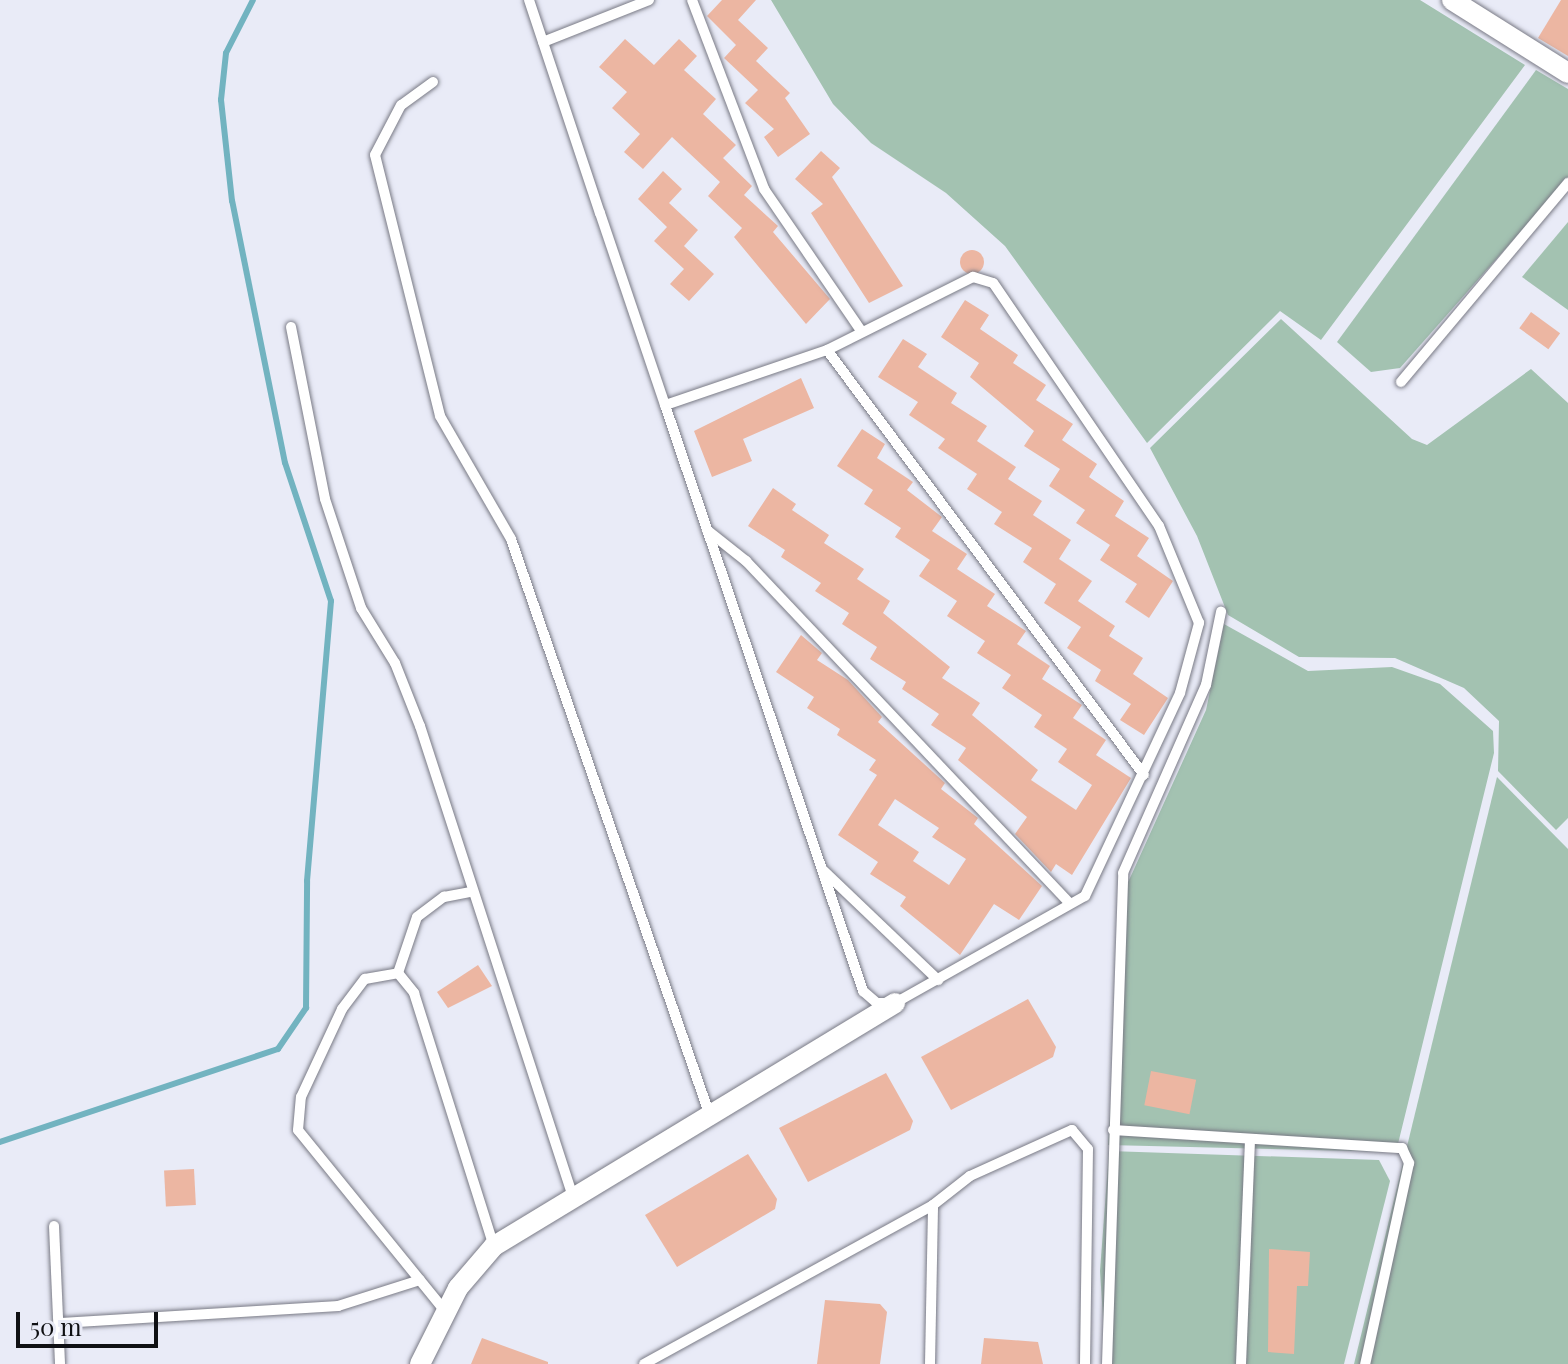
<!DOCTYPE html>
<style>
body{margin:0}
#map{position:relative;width:1568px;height:1364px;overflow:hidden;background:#e9ebf7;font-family:"Playfair Display",serif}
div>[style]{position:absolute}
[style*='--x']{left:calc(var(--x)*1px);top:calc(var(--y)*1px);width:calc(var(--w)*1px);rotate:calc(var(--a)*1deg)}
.green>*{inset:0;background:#a3c2b1}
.stream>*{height:6px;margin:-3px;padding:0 3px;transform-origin:3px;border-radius:3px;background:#72b3c0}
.building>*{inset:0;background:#ecb6a2;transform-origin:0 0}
.round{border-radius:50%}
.roads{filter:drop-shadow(0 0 2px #797a85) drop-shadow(0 0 2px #797a85)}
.service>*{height:10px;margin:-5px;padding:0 5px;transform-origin:5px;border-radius:5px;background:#fff}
.minor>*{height:20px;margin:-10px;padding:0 10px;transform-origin:10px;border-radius:10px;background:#fff}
span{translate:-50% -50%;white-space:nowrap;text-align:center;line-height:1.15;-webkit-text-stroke:8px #e9ebf7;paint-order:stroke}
.scale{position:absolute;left:16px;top:1312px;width:142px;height:36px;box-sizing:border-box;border:4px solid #0f1013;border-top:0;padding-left:10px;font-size:24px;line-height:28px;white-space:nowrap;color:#0f1013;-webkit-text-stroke:6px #e9ebf7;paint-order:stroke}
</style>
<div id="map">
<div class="green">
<div style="clip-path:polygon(771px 0,1420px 0,1525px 65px,1321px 340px,1280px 311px,1147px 443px,1005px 246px,946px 193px,871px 143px,833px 104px)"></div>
<div style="clip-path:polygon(1536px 70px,1568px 89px,1568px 178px,1400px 368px,1371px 372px,1337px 342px)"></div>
<div style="clip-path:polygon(1568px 222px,1568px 310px,1522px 277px)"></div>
<div style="clip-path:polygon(1281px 319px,1412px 439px,1427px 445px,1531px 369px,1568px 403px,1568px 818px,1556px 830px,1498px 771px,1499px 721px,1464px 688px,1395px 658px,1299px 657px,1228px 615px,1197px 536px,1150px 448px)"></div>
<div style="clip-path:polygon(1224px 624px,1308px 671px,1392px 667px,1440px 684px,1493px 731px,1494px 753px,1396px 1152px,1108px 1145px,1125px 889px,1206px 710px)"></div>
<div style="clip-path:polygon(1497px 777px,1568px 849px,1568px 1364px,1354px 1364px)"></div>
<div style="clip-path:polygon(1109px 1151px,1379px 1160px,1390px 1181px,1344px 1364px,1106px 1364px,1100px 1271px)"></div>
</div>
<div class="stream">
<div style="--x:0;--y:1142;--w:293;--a:-18.5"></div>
<div style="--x:278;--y:1049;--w:50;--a:-55.7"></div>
<div style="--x:306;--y:1008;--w:127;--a:-89.5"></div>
<div style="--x:307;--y:881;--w:281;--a:-85.1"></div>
<div style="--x:331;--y:601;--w:145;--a:-108.4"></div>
<div style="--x:285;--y:463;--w:267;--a:-101.4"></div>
<div style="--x:232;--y:201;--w:102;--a:-96.2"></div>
<div style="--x:221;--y:100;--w:47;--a:-83.9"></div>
<div style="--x:226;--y:53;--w:59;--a:-63"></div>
</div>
<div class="building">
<div style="clip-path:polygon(722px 0,756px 0,738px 20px,768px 48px,756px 61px,790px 93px,785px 98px,810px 134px,778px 157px,764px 137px,774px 129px,745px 103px,758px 90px,724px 58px,736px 45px,707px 16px)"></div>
<div style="clip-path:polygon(1561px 0,1568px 0,1568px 56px,1538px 38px)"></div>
<div style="clip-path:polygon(625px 39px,654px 65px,679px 39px,697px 56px,684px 70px,716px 99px,703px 114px,736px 145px,723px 158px,752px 186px,744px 195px,778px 226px,773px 232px,830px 299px,806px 324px,734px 237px,742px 228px,708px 196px,720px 182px,672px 137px,643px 169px,624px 152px,640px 134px,612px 108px,627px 92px,599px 67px)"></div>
<div style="clip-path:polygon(821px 151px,840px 168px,832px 177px,903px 286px,869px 303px,811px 213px,823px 204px,795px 179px)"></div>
<div style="clip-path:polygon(663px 171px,682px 189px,669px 203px,698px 230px,684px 246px,714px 274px,689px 301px,670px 284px,684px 269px,654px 241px,667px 227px,638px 199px)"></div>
<div class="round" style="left:960px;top:250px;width:24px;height:24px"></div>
<div style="clip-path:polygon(965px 300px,989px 315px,980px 329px,1018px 355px,1013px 363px,1046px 385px,1036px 400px,1073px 424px,1062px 440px,1097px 464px,1089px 477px,1124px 501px,1115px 516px,1149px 538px,1137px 556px,1173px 581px,1149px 618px,1125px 602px,1137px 584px,1100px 560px,1110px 545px,1076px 523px,1085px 510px,1049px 486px,1060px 469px,1024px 446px,1034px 431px,970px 377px,979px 363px,941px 337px)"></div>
<div style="left:1531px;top:312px;width:36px;height:20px;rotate:36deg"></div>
<div style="clip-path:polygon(903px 339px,927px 354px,918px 367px,957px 393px,951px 403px,987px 426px,977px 441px,1016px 467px,1008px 479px,1042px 501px,1033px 515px,1071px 540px,1059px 559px,1092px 581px,1078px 601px,1115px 626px,1109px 636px,1143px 658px,1133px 674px,1168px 698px,1144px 735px,1120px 720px,1131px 704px,1095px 681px,1101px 670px,1067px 648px,1081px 627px,1044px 603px,1056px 584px,1023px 562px,1032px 548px,994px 524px,1002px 512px,967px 489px,977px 474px,938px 448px,945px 439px,909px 415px,918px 402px,878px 377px)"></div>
<div style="clip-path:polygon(801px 378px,814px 408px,743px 439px,752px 461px,712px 477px,694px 431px)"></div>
<div style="clip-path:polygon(862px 429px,885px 444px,877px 458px,913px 482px,907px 490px,942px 517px,932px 531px,967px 554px,957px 569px,995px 594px,987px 606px,1026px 631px,1017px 644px,1050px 666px,1042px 679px,1082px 705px,1073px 718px,1106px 740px,1096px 755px,1131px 778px,1072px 875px,1056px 864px,1051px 872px,1015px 834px,1027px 817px,958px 760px,966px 748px,931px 725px,939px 714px,902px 689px,906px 682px,870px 659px,877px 647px,842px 624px,849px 613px,815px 591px,821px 583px,781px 557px,785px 550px,748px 526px,773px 488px,796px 504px,792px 510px,829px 535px,824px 543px,864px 569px,857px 579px,890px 601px,883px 613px,950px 667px,942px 678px,980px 703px,972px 715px,1038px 770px,1031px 780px,1076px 810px,1092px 785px,1058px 762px,1067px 749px,1034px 727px,1042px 715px,1002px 688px,1011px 675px,977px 653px,985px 641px,947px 616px,957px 601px,919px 576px,930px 560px,895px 537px,901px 528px,864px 504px,873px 490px,837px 466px)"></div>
<div style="clip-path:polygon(evenodd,801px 635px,822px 653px,817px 660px,848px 680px,882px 717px,878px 722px,945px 783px,941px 789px,978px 818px,974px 824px,1042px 886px,1019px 920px,994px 904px,960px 955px,900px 906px,906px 897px,870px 874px,878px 862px,838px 835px,877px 775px,869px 770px,876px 760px,837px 735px,840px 729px,807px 708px,814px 697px,776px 672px,801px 635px,895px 799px,939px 828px,932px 837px,966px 859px,949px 885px,913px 861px,919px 852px,878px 825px,895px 799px)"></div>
<div style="clip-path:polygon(478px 965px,492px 986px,448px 1008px,437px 992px)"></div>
<div style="clip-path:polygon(1028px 999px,1056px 1047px,1053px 1057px,951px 1110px,921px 1057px)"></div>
<div style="left:1151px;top:1071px;width:46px;height:35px;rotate:11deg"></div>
<div style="clip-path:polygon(886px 1073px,913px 1121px,910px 1130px,808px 1182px,779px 1128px)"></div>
<div style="clip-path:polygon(748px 1154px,777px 1199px,775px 1209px,677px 1267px,645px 1215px)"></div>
<div style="left:194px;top:1169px;width:36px;height:30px;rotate:87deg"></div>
<div style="clip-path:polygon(1269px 1249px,1310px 1252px,1308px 1286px,1297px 1286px,1294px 1354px,1268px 1352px)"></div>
<div style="clip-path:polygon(825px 1300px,880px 1304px,887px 1312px,880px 1364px,817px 1364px)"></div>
<div style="clip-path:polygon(482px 1338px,548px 1362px,548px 1364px,471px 1364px)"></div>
<div style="clip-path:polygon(984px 1338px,1038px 1342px,1043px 1364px,981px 1364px)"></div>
</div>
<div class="roads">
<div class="service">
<div style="--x:529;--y:0;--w:225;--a:71.6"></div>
<div style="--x:600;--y:213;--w:203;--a:71.3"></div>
<div style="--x:665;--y:405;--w:619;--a:71.33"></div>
<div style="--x:863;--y:991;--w:18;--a:41"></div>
<div style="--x:877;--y:1003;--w:18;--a:0"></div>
<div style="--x:895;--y:1003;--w:218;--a:-29.4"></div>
<div style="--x:1085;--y:896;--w:224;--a:-64.9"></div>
<div style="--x:1180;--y:693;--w:73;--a:-74.8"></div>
<div style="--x:1199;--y:623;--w:105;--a:-112.4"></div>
<div style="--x:1159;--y:526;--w:294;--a:-124.3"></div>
<div style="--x:993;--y:283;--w:21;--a:-163"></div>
<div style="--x:973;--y:277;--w:163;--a:153.4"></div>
<div style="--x:827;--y:350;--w:171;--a:161.2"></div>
<div style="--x:692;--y:0;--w:202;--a:69.1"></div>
<div style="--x:764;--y:189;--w:173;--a:55.6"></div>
<div style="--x:543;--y:42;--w:114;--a:-21.6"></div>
<div style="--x:433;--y:82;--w:39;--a:144"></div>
<div style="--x:401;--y:105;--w:56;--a:117.5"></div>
<div style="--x:375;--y:155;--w:269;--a:76"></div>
<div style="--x:440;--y:416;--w:142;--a:60"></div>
<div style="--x:511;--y:539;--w:607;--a:70.97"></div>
<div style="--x:291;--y:327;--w:175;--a:78.8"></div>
<div style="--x:325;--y:499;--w:115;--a:71.7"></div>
<div style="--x:361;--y:608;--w:65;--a:58.3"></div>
<div style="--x:395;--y:663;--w:68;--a:68.4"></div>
<div style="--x:420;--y:726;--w:491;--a:72"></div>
<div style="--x:827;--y:350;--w:530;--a:53.28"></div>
<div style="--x:1401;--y:382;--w:260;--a:-50"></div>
<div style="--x:707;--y:530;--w:50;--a:38.5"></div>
<div style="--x:746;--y:561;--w:470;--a:46.6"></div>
<div style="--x:824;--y:871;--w:158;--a:43.7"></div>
<div style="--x:398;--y:973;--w:59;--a:-71.3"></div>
<div style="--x:417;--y:917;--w:34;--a:-37"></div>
<div style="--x:444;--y:897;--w:26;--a:-11"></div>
<div style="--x:1113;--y:1130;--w:290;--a:3.6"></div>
<div style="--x:1402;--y:1148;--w:17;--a:65"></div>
<div style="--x:1409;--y:1163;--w:206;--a:102.3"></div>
<div style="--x:54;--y:1226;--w:138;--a:87.5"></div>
<div style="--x:445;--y:1311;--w:233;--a:-129.1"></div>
<div style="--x:298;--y:1130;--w:33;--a:-85"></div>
<div style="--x:301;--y:1097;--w:97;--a:-65"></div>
<div style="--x:342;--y:1009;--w:38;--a:-53"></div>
<div style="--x:365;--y:979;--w:34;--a:-10"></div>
<div style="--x:398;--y:973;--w:26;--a:51"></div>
<div style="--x:414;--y:993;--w:265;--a:72.5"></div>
<div style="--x:61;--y:1323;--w:278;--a:-3.5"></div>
<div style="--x:338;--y:1306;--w:86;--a:-17.6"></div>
<div style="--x:644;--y:1364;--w:330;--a:-28.8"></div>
<div style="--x:933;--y:1205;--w:47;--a:-38.1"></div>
<div style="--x:970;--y:1176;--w:112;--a:-24.3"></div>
<div style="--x:1072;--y:1130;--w:25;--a:50"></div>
<div style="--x:1088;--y:1149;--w:215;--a:90.8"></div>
<div style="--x:930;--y:1364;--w:159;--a:-88.9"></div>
<div style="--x:1107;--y:1364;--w:491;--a:-88.1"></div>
<div style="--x:1123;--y:873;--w:206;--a:-66.2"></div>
<div style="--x:1206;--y:685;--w:75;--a:-78.4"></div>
<div style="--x:1241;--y:1364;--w:224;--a:-87.7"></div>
</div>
<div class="minor">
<div style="--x:1452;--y:0;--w:137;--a:32.2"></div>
<div style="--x:420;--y:1364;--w:85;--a:-63.4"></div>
<div style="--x:458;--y:1288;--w:55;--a:-49.4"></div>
<div style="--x:494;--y:1246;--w:469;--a:-31.2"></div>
</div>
</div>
<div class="scale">50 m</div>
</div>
